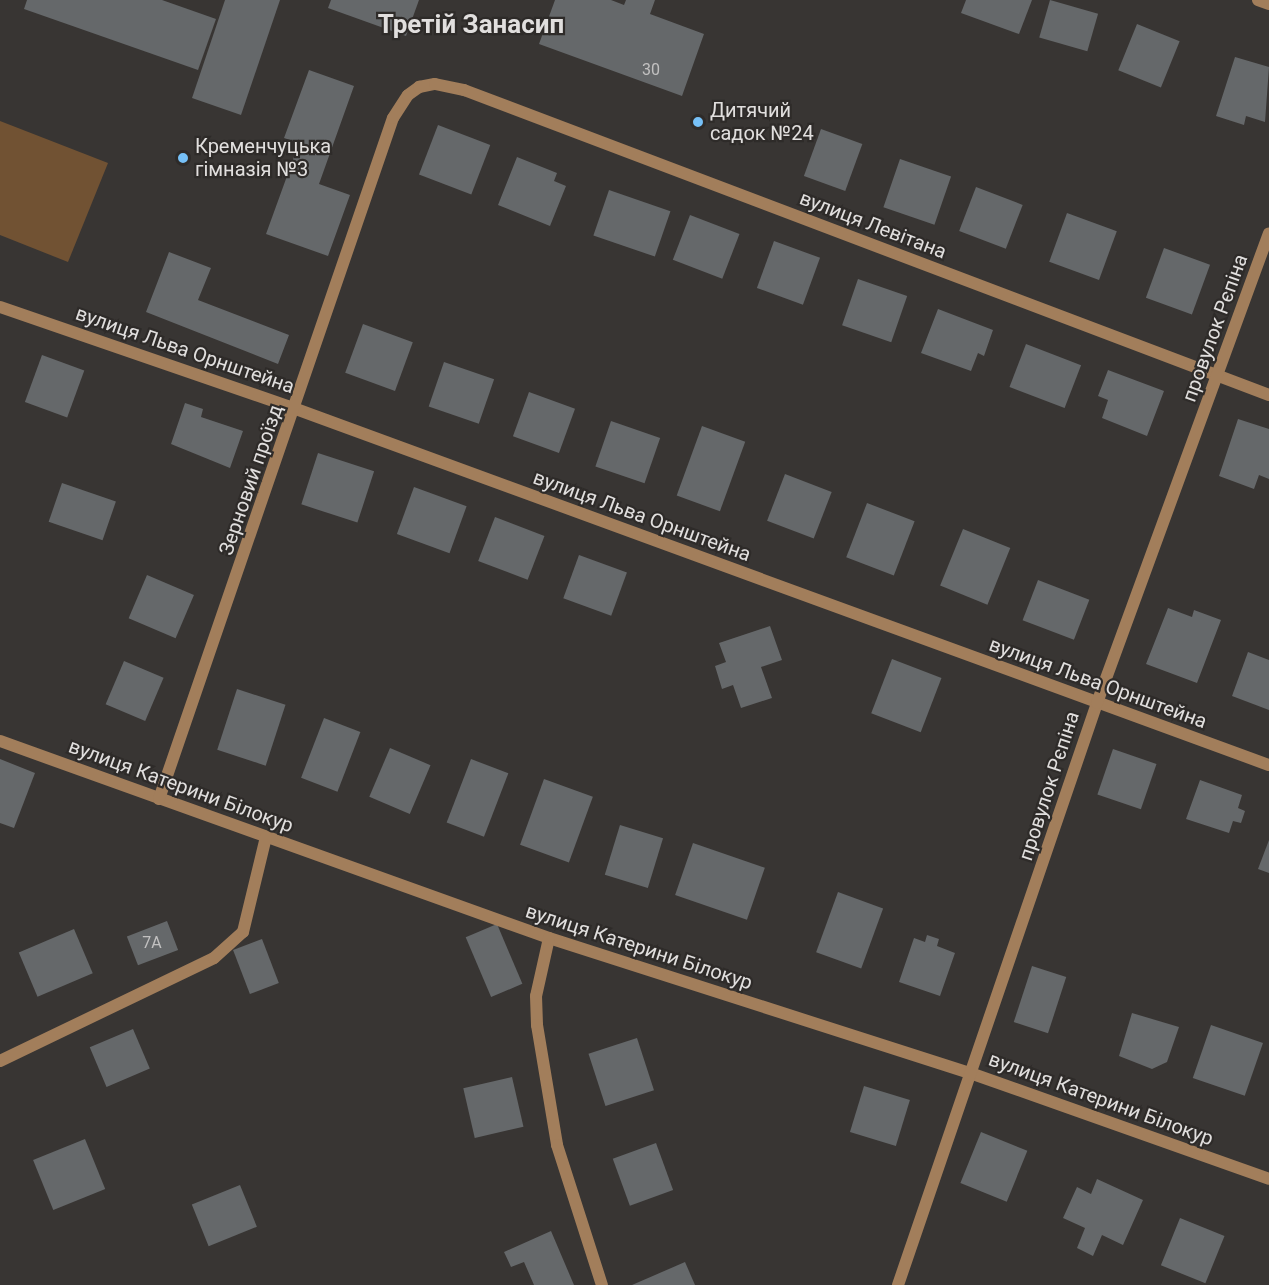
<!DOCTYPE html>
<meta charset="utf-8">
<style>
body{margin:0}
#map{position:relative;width:1269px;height:1285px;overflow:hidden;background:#383533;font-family:Roboto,sans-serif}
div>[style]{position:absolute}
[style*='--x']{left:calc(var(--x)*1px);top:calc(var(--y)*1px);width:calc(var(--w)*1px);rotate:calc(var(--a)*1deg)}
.green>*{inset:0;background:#715233}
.building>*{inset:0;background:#65686a;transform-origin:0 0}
.minor>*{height:12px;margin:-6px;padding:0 6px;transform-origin:6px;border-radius:6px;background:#a27e5b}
.tertiary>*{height:12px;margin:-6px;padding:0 6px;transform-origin:6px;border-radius:6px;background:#a27e5b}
.dots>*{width:16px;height:16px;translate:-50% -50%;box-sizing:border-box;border:3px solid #2e2b29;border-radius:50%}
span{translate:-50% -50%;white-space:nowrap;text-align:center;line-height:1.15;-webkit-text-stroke:4.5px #2e2b29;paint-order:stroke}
.number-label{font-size:16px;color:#c2c1c1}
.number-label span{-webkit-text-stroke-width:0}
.poi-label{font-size:20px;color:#e1dfde}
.left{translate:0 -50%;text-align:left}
.street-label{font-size:20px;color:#e1dfde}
.district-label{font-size:26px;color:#e1dfde;font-weight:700}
</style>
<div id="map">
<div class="green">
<div style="clip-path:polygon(0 121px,108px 163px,68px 262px,0 235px)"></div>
</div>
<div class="building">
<div style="clip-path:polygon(27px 0,162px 0,216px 19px,198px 70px,24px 9px)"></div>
<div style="clip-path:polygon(225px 0,280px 0,241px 115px,192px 98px)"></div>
<div style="clip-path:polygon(331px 0,419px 0,406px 36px,328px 8px)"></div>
<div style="clip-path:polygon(555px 0,611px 0,624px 5px,626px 0,655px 0,650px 14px,704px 34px,682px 96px,539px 44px)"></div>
<div style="clip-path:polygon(966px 0,1032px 0,1019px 34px,961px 13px)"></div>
<div style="left:1050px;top:0;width:50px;height:39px;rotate:16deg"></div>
<div style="left:1137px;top:24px;width:46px;height:50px;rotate:22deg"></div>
<div style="clip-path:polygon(1235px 57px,1269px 67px,1265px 122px,1246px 116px,1244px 125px,1216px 116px)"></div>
<div style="clip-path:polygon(309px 70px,354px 86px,319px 184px,350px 195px,328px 256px,266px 234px,299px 143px,284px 138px)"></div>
<div style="left:438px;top:125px;width:56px;height:53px;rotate:21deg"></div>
<div style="left:821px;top:129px;width:44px;height:50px;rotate:20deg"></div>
<div style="clip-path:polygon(517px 157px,557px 173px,554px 181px,566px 186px,550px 226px,498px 205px)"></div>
<div style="left:900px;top:159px;width:54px;height:51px;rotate:19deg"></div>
<div style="left:976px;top:187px;width:50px;height:47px;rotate:21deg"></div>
<div style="left:609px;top:190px;width:65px;height:48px;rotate:19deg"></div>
<div style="left:1067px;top:213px;width:53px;height:52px;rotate:20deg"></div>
<div style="left:690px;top:215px;width:53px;height:48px;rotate:21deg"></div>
<div style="left:774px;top:241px;width:49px;height:50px;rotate:20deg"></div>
<div style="left:1164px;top:248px;width:49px;height:53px;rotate:20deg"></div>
<div style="clip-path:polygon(169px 252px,211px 268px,198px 300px,289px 335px,278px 364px,146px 312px)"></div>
<div style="left:858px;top:279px;width:52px;height:49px;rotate:19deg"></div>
<div style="clip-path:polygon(938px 309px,993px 330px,984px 356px,978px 353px,971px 371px,921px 353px)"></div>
<div style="left:363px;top:324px;width:53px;height:52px;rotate:20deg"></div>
<div style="left:1026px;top:344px;width:59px;height:46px;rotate:21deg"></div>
<div style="left:42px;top:355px;width:45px;height:50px;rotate:20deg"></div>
<div style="left:444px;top:362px;width:53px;height:47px;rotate:19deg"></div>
<div style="clip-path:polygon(1108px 370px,1164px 391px,1147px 436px,1102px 418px,1108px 400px,1098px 396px)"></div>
<div style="left:529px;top:392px;width:49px;height:47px;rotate:20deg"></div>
<div style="clip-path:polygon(185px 403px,203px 409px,201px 417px,243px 431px,230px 468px,171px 444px)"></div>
<div style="clip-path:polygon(1238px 419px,1269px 429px,1269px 479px,1259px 475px,1254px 489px,1219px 476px)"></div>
<div style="left:611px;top:421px;width:52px;height:48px;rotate:19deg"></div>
<div style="left:702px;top:426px;width:46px;height:74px;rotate:20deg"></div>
<div style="left:318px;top:453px;width:59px;height:54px;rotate:18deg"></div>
<div style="left:785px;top:474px;width:50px;height:50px;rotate:21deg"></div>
<div style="left:62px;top:483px;width:57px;height:41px;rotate:19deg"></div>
<div style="left:414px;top:487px;width:56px;height:50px;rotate:20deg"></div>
<div style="left:867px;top:503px;width:51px;height:58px;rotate:21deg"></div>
<div style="left:495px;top:517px;width:53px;height:47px;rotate:21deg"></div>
<div style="left:963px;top:529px;width:51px;height:61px;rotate:22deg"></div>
<div style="left:579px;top:555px;width:51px;height:46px;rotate:20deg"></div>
<div style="left:147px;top:575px;width:51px;height:47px;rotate:23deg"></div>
<div style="left:1038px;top:580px;width:55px;height:43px;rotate:21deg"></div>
<div style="clip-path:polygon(1168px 608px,1192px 617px,1194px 610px,1221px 620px,1197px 683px,1146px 664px)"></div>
<div style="clip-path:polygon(770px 626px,782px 660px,761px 667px,772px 698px,741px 708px,733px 685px,722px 689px,715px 666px,726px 662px,719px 643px)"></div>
<div style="clip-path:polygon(1248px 652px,1269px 660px,1269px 710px,1232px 696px)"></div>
<div style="left:892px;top:659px;width:53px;height:58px;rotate:21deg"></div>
<div style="left:124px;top:661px;width:43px;height:47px;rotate:23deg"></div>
<div style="left:237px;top:689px;width:51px;height:64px;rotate:18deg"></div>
<div style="left:324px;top:718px;width:39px;height:64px;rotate:21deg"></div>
<div style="left:390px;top:748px;width:44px;height:53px;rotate:23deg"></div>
<div style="left:1113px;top:749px;width:46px;height:48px;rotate:19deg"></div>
<div style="clip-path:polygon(0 759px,35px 773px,14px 828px,0 823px)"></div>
<div style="left:471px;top:759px;width:40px;height:68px;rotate:21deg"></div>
<div style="left:544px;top:779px;width:52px;height:70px;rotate:20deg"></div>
<div style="clip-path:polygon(1200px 780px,1242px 795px,1238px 808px,1245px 811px,1241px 823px,1233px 821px,1229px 833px,1186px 819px)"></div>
<div style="left:620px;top:825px;width:45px;height:52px;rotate:17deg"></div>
<div style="clip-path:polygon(1269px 840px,1269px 873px,1258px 869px)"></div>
<div style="left:693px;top:843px;width:76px;height:55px;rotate:19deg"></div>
<div style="left:838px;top:892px;width:48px;height:64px;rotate:20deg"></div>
<div style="left:167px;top:921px;width:31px;height:43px;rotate:69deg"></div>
<div style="left:497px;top:924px;width:65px;height:34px;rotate:67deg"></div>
<div style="left:74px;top:929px;width:48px;height:60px;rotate:67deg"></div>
<div style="clip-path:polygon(927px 935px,939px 939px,937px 946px,955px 953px,940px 996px,899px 982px,914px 938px,925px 942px)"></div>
<div style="left:262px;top:939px;width:47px;height:31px;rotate:69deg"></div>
<div style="left:1032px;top:966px;width:36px;height:59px;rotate:18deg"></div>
<div style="clip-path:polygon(1132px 1013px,1179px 1027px,1167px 1062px,1152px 1069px,1119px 1056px)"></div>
<div style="left:1211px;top:1025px;width:55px;height:56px;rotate:19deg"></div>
<div style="left:133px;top:1029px;width:43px;height:47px;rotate:67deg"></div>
<div style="left:637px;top:1038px;width:55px;height:51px;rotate:72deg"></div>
<div style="left:512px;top:1077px;width:51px;height:50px;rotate:77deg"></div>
<div style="left:864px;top:1086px;width:48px;height:48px;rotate:17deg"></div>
<div style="left:981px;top:1132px;width:50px;height:55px;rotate:22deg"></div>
<div style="left:85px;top:1139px;width:54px;height:56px;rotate:68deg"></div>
<div style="left:656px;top:1143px;width:50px;height:46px;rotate:70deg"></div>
<div style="clip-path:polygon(1097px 1179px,1143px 1200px,1123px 1245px,1102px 1235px,1093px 1256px,1077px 1248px,1085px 1228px,1063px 1218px,1077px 1187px,1091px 1194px)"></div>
<div style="left:240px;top:1185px;width:45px;height:52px;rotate:68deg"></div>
<div style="left:1180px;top:1218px;width:48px;height:51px;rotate:22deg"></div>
<div style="clip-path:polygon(551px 1231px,574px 1285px,534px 1285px,524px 1262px,511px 1267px,504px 1252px)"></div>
<div style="clip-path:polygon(685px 1262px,695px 1285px,632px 1285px)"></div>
</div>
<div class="minor">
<div style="--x:0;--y:307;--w:313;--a:19"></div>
<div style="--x:296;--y:409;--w:1036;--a:20.1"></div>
<div style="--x:0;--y:741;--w:583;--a:19.74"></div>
<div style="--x:549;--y:938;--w:445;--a:17.8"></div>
<div style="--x:973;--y:1074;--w:314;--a:19.5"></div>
<div style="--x:159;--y:799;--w:720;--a:-71.04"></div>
<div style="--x:393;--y:118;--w:27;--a:-57"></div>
<div style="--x:408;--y:95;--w:14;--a:-36"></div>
<div style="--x:419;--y:87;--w:16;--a:-11"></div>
<div style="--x:435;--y:84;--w:30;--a:12"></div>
<div style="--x:464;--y:90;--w:861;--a:20.75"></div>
<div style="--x:549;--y:938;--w:59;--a:102.6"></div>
<div style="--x:536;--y:996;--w:29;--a:88"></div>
<div style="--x:537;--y:1025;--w:122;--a:80.5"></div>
<div style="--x:557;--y:1145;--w:147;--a:72.2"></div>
<div style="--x:0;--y:1061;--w:237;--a:-25.7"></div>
<div style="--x:214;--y:958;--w:39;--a:-42"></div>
<div style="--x:243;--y:932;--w:98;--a:-76.4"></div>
<div style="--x:898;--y:1285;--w:615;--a:-71.12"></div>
<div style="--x:1097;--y:703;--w:500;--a:-69.9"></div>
</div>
<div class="tertiary">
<div style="--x:1258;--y:0;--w:12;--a:20"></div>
</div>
<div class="dots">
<div style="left:698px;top:122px;background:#76c0f7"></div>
<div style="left:183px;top:158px;background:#76c0f7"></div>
</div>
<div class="number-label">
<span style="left:651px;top:70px">30</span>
<span style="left:152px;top:943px">7А</span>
</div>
<div class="poi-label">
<span class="left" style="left:710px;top:122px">Дитячий<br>садок №24</span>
<span class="left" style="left:195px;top:158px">Кременчуцька<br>гімназія №3</span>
</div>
<div class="street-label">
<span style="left:873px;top:225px;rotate:21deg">вулиця Левітана</span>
<span style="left:1215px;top:328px;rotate:-70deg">провулок Рєпіна</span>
<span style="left:185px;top:350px;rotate:19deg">вулиця Льва Орнштейна</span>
<span style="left:251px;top:480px;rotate:-71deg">Зерновий проїзд</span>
<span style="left:642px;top:516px;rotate:20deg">вулиця Льва Орнштейна</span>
<span style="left:1098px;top:683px;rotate:20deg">вулиця Льва Орнштейна</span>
<span style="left:181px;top:786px;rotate:20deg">вулиця Катерини Білокур</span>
<span style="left:1049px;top:786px;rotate:-72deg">провулок Рєпіна</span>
<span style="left:639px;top:947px;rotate:18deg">вулиця Катерини Білокур</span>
<span style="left:1101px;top:1099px;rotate:20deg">вулиця Катерини Білокур</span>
</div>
<div class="district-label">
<span style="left:471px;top:25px">Третій Занасип</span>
</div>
</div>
